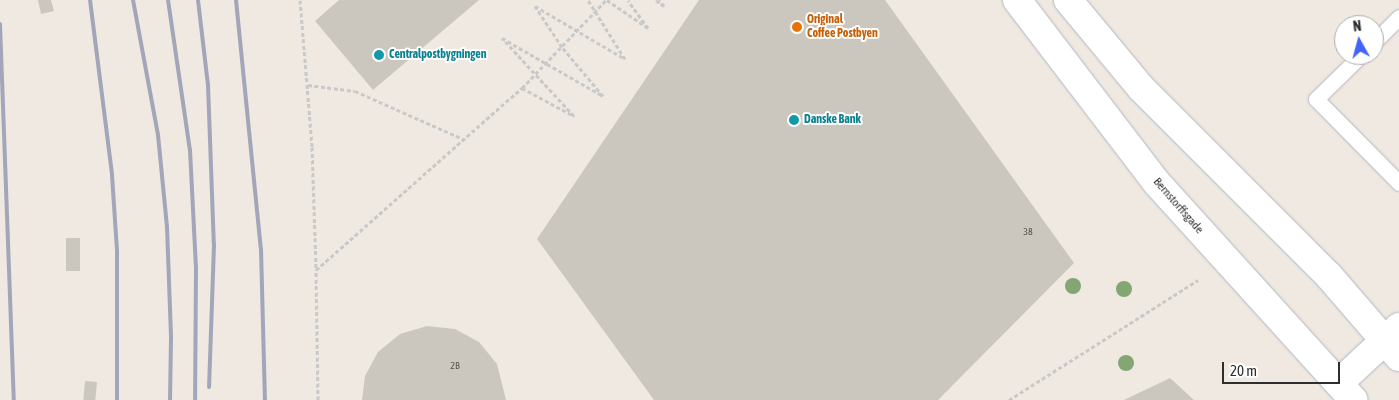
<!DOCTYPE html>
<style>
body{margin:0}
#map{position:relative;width:1399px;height:400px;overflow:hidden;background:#efe9e1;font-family:"Asap Condensed",sans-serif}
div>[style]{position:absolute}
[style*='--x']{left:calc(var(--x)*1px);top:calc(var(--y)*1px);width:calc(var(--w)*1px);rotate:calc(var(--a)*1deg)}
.building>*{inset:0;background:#cbc7bf;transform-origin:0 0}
.path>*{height:3px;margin-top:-1.5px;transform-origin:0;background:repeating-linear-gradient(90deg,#c9c9c9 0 4px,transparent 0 6.5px)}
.roads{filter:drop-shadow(0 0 1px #b4b7c1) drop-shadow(0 0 1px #b4b7c1)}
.lane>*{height:15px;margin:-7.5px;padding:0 7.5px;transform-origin:7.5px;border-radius:7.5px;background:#fff}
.street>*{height:28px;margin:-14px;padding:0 14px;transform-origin:14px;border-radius:14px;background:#fff}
.secondary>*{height:28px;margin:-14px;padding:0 14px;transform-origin:14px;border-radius:14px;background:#fff}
.rail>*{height:4px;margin:-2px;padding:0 2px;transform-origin:2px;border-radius:2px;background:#a3a6b8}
.trees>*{width:16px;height:16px;margin:-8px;border-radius:50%;background:#84a574}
.dots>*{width:14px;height:14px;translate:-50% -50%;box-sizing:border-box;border:2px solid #fff;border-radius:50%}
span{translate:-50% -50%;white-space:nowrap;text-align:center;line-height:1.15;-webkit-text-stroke:4px #fff;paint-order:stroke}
.number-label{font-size:10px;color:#555452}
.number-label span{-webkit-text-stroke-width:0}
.food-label{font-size:12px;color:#c56008;font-weight:700}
.left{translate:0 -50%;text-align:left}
.culture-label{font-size:12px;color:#0d838f;font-weight:700}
.street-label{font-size:12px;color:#2e2e2e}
.north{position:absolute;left:1334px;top:15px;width:50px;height:50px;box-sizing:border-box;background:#fff;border:1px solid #ababab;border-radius:50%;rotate:353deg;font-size:14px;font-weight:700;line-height:20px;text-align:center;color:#2e2e2e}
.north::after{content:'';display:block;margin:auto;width:18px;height:22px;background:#4264fb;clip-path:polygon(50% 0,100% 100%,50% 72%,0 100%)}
.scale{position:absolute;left:1222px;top:362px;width:118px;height:22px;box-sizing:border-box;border:2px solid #2e2e2e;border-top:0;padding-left:6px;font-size:15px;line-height:18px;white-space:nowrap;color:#2e2e2e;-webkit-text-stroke:4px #fff;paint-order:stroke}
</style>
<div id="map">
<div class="building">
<div style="clip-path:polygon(38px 0,51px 0,54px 11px,41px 14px)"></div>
<div style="clip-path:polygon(339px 0,479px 0,373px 90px,315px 21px)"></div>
<div style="clip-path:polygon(699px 0,885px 0,1074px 263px,938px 400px,654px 400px,537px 239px)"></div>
<div style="left:66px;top:238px;width:14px;height:33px"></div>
<div style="clip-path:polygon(427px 326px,455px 329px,479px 342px,497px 364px,506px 400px,362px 400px,365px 376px,378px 352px,400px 334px)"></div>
<div style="clip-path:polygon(1170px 378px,1194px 400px,1124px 400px)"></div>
<div style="left:85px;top:381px;width:12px;height:19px;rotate:5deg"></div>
</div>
<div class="path">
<div style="--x:300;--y:0;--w:147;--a:85.3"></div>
<div style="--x:312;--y:147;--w:122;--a:88.1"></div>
<div style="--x:607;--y:0;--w:50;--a:34.3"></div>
<div style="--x:648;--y:28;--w:34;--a:-126"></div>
<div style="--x:656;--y:0;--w:10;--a:37"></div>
<div style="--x:664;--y:6;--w:8;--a:-130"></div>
<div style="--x:308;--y:85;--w:47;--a:7.3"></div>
<div style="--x:355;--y:91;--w:118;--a:24"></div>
<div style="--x:522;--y:88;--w:59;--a:28.3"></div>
<div style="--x:574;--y:116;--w:106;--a:-132.7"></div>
<div style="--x:502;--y:38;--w:116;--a:29.9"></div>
<div style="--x:603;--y:96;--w:64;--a:-129.9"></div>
<div style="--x:562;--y:47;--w:49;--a:-123.4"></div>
<div style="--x:535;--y:6;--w:104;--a:30.5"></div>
<div style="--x:625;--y:59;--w:70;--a:-122.1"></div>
<div style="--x:318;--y:400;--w:130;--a:-90.9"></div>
<div style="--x:316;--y:270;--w:275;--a:-41.5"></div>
<div style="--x:522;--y:88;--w:122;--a:-46.3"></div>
<div style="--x:1009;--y:400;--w:224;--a:-32.4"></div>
</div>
<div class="roads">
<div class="lane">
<div style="--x:1374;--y:42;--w:35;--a:-45"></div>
<div style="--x:1361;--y:55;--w:63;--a:135.6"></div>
<div style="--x:1316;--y:99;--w:118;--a:45.3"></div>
</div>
<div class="street">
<div style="--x:1339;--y:383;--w:82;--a:-43"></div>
</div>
<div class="secondary">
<div style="--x:1017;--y:0;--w:229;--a:52.6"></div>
<div style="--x:1156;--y:182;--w:294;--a:47.8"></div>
<div style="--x:1068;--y:0;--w:114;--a:50.3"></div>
<div style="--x:1141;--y:88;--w:266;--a:45"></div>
<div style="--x:1329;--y:276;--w:107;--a:49.2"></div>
</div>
</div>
<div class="rail">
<div style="--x:90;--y:0;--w:176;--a:82.8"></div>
<div style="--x:112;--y:175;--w:76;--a:86.2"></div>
<div style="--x:117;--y:251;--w:149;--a:90"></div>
<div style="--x:133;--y:0;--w:137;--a:79.5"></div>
<div style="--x:158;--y:135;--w:92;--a:84.4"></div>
<div style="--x:167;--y:227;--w:111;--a:87.9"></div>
<div style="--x:171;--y:338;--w:62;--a:90.9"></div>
<div style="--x:168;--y:0;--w:152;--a:81.7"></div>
<div style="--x:190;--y:150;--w:117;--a:87.1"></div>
<div style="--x:196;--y:267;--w:133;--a:90.4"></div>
<div style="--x:198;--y:0;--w:86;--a:83.3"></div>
<div style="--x:208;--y:85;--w:160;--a:87.9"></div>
<div style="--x:214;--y:245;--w:142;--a:92"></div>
<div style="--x:236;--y:0;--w:250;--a:84.3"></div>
<div style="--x:261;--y:249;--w:151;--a:88.5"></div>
<div style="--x:0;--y:24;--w:376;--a:87.9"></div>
</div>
<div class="trees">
<div style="left:1073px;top:286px"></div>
<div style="left:1124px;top:289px"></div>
<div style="left:1126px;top:363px"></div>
</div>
<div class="dots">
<div style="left:797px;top:27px;background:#e8710a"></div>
<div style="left:379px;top:55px;background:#0f9aa8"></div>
<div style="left:794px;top:120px;background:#0f9aa8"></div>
</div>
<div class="number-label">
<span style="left:1028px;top:232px">38</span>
<span style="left:455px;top:366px">2B</span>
</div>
<div class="food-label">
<span class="left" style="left:807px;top:27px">Original<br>Coffee Postbyen</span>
</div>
<div class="culture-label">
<span class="left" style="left:389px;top:55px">Centralpostbygningen</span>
<span class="left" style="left:804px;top:120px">Danske Bank</span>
</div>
<div class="street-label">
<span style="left:1178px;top:206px;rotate:49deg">Bernstorffsgade</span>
</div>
<div class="north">N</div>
<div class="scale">20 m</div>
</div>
